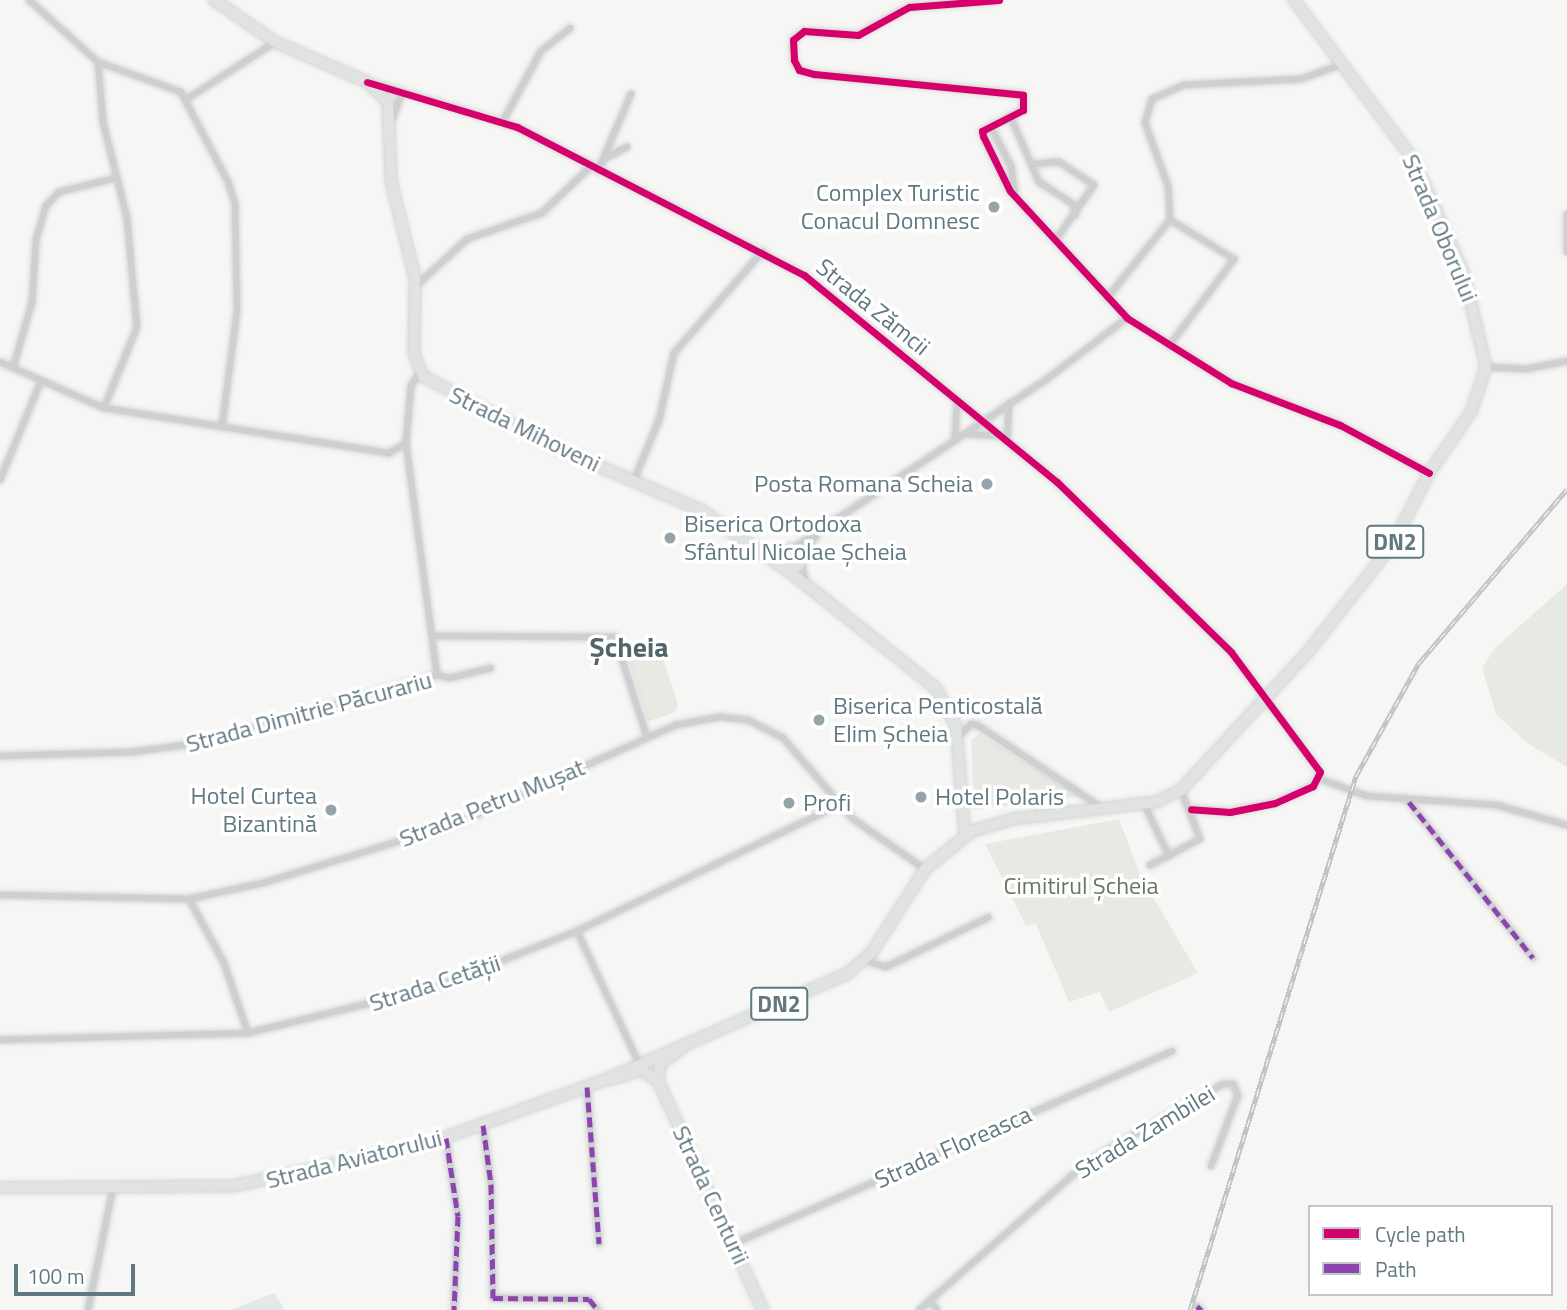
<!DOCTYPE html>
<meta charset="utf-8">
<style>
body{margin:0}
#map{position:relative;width:1567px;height:1310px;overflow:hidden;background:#f6f6f5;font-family:"Titillium Web",sans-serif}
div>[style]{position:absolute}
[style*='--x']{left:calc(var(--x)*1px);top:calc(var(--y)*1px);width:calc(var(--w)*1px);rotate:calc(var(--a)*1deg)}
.built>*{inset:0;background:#e5e6e6}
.green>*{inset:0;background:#e7e9e3}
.roads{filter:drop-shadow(0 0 2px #d2d4d4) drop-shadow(0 0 2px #d2d4d4)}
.minor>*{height:6px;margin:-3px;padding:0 3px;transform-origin:3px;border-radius:3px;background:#cdcfd0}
.secondary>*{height:10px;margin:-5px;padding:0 5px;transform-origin:5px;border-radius:5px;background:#e1e2e2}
.secondary>.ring{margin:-5px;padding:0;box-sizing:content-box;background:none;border:10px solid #e1e2e2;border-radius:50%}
.primary>*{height:10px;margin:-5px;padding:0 5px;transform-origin:5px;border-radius:5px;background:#e1e2e2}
.rail>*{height:5px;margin-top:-2.5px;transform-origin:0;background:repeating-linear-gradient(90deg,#fff 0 8px,#c2c5c5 0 16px);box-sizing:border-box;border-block:2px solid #c2c5c5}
.quiet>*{height:5px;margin-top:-2.5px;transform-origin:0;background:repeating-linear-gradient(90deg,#8e44ad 0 10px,transparent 0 15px)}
.cycleway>*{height:7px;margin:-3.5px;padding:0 3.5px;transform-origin:3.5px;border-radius:3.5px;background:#d6006c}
.dots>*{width:19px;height:19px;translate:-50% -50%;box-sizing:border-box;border:4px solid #fff;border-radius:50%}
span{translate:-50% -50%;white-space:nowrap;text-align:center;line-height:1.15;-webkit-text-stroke:7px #fff;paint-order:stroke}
.shield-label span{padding:2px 5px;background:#fff;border:2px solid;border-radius:5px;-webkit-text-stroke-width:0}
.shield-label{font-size:23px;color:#607880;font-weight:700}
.poi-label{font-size:24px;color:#607880}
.right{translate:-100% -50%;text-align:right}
.left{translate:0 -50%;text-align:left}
.street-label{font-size:24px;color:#607880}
.park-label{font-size:24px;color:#687860}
.quarter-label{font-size:28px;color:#53646b;font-weight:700}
.legend{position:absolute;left:1308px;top:1205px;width:245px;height:91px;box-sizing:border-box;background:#fff;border:2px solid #bfc9cc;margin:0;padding:9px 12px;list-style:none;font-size:21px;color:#607880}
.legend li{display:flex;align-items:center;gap:14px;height:35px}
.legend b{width:35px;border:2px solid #bfc9cc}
.scale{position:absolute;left:14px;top:1264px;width:121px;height:32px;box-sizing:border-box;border:4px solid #607880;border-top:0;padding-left:9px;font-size:21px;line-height:24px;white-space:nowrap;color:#607880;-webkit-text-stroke:5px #fff;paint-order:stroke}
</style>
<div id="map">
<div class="built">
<div style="clip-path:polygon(274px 1293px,285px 1310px,230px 1310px)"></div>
</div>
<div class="green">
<div style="clip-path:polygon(1567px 584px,1567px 767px,1527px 743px,1496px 714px,1482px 668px,1495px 648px)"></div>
<div style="clip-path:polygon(654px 648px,662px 654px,678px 705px,674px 713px,648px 721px,628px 658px)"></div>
<div style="clip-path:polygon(980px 734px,1079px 796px,974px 810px,971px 740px)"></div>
<div style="clip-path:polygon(1119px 819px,1141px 877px,1198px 973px,1109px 1012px,1100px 992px,1069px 1002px,1036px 924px,1026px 926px,985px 844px)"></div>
</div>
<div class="roads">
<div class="minor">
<div style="--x:29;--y:0;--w:93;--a:41.9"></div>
<div style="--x:98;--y:62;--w:88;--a:19.9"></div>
<div style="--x:181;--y:92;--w:102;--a:62.4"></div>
<div style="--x:228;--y:182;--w:23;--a:72"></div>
<div style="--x:235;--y:204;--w:107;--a:88.9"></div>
<div style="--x:237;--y:311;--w:117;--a:97.4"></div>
<div style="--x:999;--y:0;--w:90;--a:175.6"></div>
<div style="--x:909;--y:7;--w:58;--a:151.2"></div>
<div style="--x:858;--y:35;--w:54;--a:-175.8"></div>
<div style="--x:804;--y:31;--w:14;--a:141"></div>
<div style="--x:793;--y:40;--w:20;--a:87"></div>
<div style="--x:794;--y:60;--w:11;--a:63"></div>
<div style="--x:799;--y:70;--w:16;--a:15"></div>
<div style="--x:814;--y:74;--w:210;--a:5.7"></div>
<div style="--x:1023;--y:95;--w:15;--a:90"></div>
<div style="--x:1023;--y:110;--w:46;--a:152.9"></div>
<div style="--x:982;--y:131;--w:5;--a:79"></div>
<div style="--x:983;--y:136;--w:61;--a:63.9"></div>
<div style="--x:1010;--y:191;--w:173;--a:47.3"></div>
<div style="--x:1127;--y:318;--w:123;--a:32"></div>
<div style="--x:1231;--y:383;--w:117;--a:21.1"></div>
<div style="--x:1340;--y:425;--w:101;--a:28.3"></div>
<div style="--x:98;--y:62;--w:60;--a:85.2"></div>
<div style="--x:103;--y:122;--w:99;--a:76"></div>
<div style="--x:127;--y:218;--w:109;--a:84.8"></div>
<div style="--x:137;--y:327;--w:87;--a:112.2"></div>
<div style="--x:369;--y:82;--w:155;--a:16.9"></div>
<div style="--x:517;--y:127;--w:323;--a:27.3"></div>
<div style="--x:804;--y:275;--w:327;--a:39.3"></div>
<div style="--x:1057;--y:482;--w:243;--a:44.3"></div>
<div style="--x:1231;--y:652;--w:149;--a:53.4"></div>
<div style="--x:1320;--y:772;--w:16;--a:117"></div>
<div style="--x:1313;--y:786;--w:42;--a:155.9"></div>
<div style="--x:1275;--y:803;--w:46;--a:168.7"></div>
<div style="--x:1230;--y:812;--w:39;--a:-176"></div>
<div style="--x:187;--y:99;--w:105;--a:-32.9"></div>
<div style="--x:1011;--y:118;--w:70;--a:66.4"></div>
<div style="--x:1039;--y:182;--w:40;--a:32.9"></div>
<div style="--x:1073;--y:204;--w:11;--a:75"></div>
<div style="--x:392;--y:120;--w:30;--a:-70"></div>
<div style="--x:503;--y:121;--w:80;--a:-61.5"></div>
<div style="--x:541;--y:51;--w:37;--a:-38"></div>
<div style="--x:991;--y:127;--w:44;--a:62.9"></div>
<div style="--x:1011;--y:166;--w:28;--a:82"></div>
<div style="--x:606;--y:158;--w:24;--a:-28"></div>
<div style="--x:1034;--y:164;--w:25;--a:-5"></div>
<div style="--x:1059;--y:162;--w:42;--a:33.3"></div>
<div style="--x:1094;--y:185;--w:68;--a:124.9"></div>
<div style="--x:598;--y:171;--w:84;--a:-66.8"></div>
<div style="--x:1567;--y:214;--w:38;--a:90"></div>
<div style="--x:416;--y:286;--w:69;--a:-42.7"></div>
<div style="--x:467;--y:239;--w:79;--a:-19.1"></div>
<div style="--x:542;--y:213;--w:66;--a:-43.8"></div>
<div style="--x:1107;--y:298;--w:100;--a:-51.1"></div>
<div style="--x:1170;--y:220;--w:34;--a:-93"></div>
<div style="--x:1168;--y:186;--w:67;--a:-110.1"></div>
<div style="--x:1145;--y:123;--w:25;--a:-74"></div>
<div style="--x:1152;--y:99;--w:35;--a:-24"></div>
<div style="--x:1184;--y:85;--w:117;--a:-2.9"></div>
<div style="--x:1301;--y:79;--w:41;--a:-19.7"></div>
<div style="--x:1169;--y:346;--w:109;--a:-53.2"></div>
<div style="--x:1234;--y:259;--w:75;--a:-148.6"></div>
<div style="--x:0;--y:362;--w:114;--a:23.9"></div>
<div style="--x:104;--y:408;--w:289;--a:9"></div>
<div style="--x:389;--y:453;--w:20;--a:-30"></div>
<div style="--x:1486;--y:367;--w:40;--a:2.9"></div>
<div style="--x:1526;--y:369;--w:42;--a:-11"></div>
<div style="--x:13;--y:368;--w:69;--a:-73.9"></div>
<div style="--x:32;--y:302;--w:62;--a:-86.3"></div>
<div style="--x:36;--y:240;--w:35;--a:-74"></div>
<div style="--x:46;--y:206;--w:19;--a:-47"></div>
<div style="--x:59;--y:192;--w:59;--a:-13.8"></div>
<div style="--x:420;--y:372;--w:17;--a:123"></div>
<div style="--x:411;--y:386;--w:57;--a:95"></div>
<div style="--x:406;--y:443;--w:234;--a:82.4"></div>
<div style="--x:965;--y:434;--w:35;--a:3"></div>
<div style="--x:955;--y:439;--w:39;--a:-87"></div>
<div style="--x:1007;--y:440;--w:37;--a:-87"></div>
<div style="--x:0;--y:480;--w:107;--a:-67.5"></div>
<div style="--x:634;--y:480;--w:65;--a:-67.4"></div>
<div style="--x:659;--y:420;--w:69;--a:-77.4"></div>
<div style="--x:674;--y:353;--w:135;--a:-48.9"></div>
<div style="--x:792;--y:549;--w:306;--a:-33.7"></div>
<div style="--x:1047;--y:379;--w:101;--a:-37.3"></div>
<div style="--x:762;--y:552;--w:27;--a:-4"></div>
<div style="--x:802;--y:558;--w:32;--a:-58"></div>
<div style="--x:801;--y:561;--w:24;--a:78"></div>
<div style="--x:435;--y:636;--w:180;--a:0.3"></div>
<div style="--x:615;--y:637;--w:105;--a:72.3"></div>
<div style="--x:437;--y:675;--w:13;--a:13"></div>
<div style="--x:450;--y:678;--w:42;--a:-13.7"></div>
<div style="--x:958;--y:737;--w:18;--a:-45"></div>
<div style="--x:971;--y:724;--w:6;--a:9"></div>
<div style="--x:977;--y:725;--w:149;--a:33.5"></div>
<div style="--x:0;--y:756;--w:132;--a:-1.7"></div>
<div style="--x:132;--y:752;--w:70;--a:-7.4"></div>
<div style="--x:201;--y:743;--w:246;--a:-16.1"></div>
<div style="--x:1320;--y:779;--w:50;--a:19.9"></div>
<div style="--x:1367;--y:796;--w:129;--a:4"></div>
<div style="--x:1496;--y:805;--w:74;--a:15.7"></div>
<div style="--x:1409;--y:802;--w:199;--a:51.5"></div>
<div style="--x:1144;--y:804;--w:58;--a:64.3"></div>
<div style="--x:1150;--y:865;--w:56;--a:-27.5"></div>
<div style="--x:1200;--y:839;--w:53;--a:-111.2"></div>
<div style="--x:0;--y:895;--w:189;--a:1.2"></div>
<div style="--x:189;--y:899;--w:76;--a:-12.2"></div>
<div style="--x:263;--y:883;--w:204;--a:-17.1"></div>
<div style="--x:458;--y:823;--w:239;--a:-24.2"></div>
<div style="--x:676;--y:725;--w:45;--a:-10.3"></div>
<div style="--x:720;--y:717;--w:28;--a:6"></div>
<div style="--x:748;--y:720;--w:39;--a:27"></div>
<div style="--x:783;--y:738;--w:107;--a:49.2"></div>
<div style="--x:853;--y:819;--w:88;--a:34.8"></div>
<div style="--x:189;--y:899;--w:73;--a:61.3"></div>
<div style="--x:224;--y:963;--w:74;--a:71.1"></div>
<div style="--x:577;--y:931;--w:144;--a:64.9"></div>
<div style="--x:864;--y:960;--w:23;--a:18"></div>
<div style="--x:886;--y:967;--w:114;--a:-25.9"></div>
<div style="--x:0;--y:1040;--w:248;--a:-1.6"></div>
<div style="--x:248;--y:1033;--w:193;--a:-13.8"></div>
<div style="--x:435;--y:987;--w:153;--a:-21.5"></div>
<div style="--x:577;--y:931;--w:291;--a:-25.7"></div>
<div style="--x:587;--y:1087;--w:157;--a:85.6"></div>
<div style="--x:483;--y:1125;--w:60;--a:82.3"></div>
<div style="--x:491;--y:1184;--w:114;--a:89"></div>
<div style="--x:493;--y:1298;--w:96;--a:0.6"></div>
<div style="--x:589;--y:1299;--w:14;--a:51"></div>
<div style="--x:446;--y:1138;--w:79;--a:81.3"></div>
<div style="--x:458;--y:1216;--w:94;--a:92.4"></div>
<div style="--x:733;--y:1244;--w:480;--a:-23.7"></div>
<div style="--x:930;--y:1300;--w:12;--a:55"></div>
<div style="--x:1197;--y:1306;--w:6;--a:45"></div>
<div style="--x:88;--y:1310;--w:125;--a:-78.4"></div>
<div style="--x:919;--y:1310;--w:227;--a:-41.3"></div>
<div style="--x:1090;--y:1160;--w:153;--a:-29.7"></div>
<div style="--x:1223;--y:1084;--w:10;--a:0"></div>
<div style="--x:1233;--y:1084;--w:12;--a:66"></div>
<div style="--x:1238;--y:1095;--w:76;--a:110.8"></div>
</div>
<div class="secondary">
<div style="--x:214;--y:0;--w:74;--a:34.5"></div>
<div style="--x:275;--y:42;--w:100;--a:23.5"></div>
<div style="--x:367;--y:82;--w:29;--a:44"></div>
<div style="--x:388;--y:102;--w:79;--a:87.8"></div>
<div style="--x:391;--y:181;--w:100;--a:76.1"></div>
<div style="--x:415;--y:278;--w:76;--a:90.8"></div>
<div style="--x:414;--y:354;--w:24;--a:68"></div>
<div style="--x:423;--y:376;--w:147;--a:28.5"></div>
<div style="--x:552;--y:446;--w:162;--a:23.2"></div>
<div style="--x:701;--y:510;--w:115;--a:35.1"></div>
<div style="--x:795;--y:576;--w:180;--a:38.5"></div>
<div style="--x:936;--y:688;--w:43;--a:62.2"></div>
<div style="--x:956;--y:726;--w:109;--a:85.3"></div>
<div class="ring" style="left:784px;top:549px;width:8px;height:8px"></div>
</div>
<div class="primary">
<div style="--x:612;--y:1079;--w:31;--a:-17"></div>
<div style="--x:642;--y:1070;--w:19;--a:35"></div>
<div style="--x:658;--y:1081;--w:252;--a:65.4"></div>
<div style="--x:658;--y:1081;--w:17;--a:-83"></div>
<div style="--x:660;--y:1064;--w:37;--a:-36"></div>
<div style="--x:0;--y:1188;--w:233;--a:-0.5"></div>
<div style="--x:233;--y:1186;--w:198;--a:-12.2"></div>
<div style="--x:427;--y:1144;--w:189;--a:-19.8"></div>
<div style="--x:605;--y:1080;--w:264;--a:-23.7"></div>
<div style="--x:847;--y:974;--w:33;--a:-41"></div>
<div style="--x:872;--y:952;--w:98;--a:-57.4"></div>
<div style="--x:925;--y:869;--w:60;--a:-39"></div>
<div style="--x:972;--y:831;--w:43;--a:-16.3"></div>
<div style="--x:1013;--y:819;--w:144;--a:-6.8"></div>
<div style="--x:1156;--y:802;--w:28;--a:-26"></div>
<div style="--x:1181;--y:790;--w:188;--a:-47.4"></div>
<div style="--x:1308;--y:652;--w:136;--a:-51.9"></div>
<div style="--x:1392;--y:545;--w:81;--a:-62.8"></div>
<div style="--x:1429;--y:473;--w:74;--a:-55.5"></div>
<div style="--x:1471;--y:412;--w:47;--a:-71.6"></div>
<div style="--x:1486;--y:367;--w:96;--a:-103.3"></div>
<div style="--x:1464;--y:274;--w:126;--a:-113.9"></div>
<div style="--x:1413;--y:159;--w:199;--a:-126.8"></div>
</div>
</div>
<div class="rail">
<div style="--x:1190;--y:1310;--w:559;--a:-72.73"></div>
<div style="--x:1356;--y:776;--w:129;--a:-60.9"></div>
<div style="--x:1419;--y:663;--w:228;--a:-49.6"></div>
</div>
<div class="quiet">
<div style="--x:1409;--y:802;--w:199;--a:51.5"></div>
<div style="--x:587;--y:1087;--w:157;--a:85.6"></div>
<div style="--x:483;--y:1125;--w:60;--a:82.3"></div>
<div style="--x:491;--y:1184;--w:114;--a:89"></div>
<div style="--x:493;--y:1298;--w:96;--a:0.6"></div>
<div style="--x:589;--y:1299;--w:14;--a:51"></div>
<div style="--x:446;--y:1138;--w:79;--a:81.3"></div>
<div style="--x:458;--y:1216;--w:94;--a:92.4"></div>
<div style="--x:1197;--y:1306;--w:6;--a:45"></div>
</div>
<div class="cycleway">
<div style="--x:999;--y:0;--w:90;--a:175.6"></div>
<div style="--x:909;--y:7;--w:58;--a:151.2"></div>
<div style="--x:858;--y:35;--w:54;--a:-175.8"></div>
<div style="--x:804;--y:31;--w:14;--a:141"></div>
<div style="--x:793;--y:40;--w:20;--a:87"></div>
<div style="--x:794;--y:60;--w:11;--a:63"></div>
<div style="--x:799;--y:70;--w:16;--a:15"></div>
<div style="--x:814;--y:74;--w:210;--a:5.7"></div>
<div style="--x:1023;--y:95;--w:15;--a:90"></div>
<div style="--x:1023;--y:110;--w:46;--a:152.9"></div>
<div style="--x:982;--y:131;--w:5;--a:79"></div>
<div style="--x:983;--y:136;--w:61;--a:63.9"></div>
<div style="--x:1010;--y:191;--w:173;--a:47.3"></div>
<div style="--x:1127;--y:318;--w:123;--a:32"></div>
<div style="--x:1231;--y:383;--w:117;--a:21.1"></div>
<div style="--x:1340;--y:425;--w:101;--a:28.3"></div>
<div style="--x:367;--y:82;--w:157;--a:16.7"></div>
<div style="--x:517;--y:127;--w:323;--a:27.3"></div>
<div style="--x:804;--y:275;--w:327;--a:39.3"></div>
<div style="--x:1057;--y:482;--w:243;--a:44.3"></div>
<div style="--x:1231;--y:652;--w:149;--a:53.4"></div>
<div style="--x:1320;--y:772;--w:16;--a:117"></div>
<div style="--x:1313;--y:786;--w:42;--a:155.9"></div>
<div style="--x:1275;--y:803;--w:46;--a:168.7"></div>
<div style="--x:1230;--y:812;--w:39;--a:-176"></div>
</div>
<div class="dots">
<div style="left:994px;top:207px;background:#94a4a9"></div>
<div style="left:987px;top:484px;background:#94a4a9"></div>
<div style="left:670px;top:538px;background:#94a4a9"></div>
<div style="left:819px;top:720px;background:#94a4a9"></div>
<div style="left:921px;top:797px;background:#94a4a9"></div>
<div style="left:789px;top:803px;background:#94a4a9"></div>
<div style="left:331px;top:810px;background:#94a4a9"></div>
</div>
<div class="shield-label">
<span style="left:1395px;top:542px">DN2</span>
<span style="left:779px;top:1004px">DN2</span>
</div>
<div class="poi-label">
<span class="right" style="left:980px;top:207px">Complex Turistic<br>Conacul Domnesc</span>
<span class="right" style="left:973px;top:484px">Posta Romana Scheia</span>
<span class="left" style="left:684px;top:538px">Biserica Ortodoxa<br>Sfântul Nicolae Șcheia</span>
<span class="left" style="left:833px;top:720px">Biserica Penticostală<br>Elim Șcheia</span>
<span class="right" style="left:317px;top:810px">Hotel Curtea<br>Bizantină</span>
<span class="left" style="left:935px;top:797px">Hotel Polaris</span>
<span class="left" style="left:803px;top:803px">Profi</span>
</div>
<div class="street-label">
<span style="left:1440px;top:228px;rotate:67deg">Strada Oborului</span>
<span style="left:873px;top:307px;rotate:39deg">Strada Zămcii</span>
<span style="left:525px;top:429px;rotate:26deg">Strada Mihoveni</span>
<span style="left:309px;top:712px;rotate:-15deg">Strada Dimitrie Păcurariu</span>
<span style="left:492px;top:803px;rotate:-22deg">Strada Petru Mușat</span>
<span style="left:435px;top:983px;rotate:-18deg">Strada Cetății</span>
<span style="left:1145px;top:1132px;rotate:-31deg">Strada Zambilei</span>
<span style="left:953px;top:1147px;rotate:-24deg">Strada Floreasca</span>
<span style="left:354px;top:1159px;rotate:-14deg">Strada Aviatorului</span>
<span style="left:711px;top:1195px;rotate:65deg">Strada Centurii</span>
</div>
<div class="park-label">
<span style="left:1081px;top:886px">Cimitirul Șcheia</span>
</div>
<div class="quarter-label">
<span style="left:629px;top:647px">Șcheia</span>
</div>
<ul class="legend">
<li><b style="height:9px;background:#d6006c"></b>Cycle path</li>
<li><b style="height:9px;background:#8e44ad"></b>Path</li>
</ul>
<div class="scale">100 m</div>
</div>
